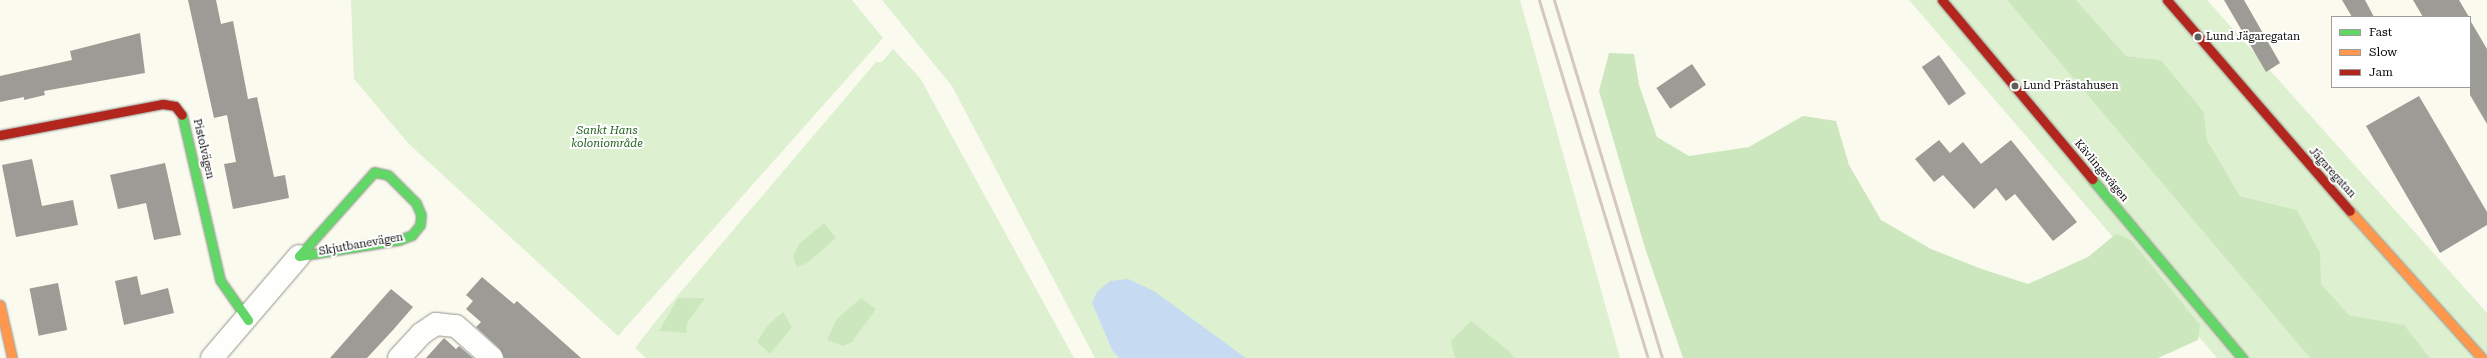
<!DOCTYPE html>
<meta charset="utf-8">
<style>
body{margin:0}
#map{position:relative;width:2487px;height:358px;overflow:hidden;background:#fafaef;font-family:"Roboto Serif",serif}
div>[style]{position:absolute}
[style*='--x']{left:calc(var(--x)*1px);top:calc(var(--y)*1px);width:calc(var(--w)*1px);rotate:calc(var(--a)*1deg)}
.green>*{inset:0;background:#ddf0cf}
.forest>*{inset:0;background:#cce7be}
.water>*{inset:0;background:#c6dbf2}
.building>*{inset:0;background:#9c9b95;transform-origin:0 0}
.roads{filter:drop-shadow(0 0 1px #93938e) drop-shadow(0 0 1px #93938e)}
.street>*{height:22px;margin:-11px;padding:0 11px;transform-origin:11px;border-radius:11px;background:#fefefd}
.fast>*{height:9px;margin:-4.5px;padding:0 4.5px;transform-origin:4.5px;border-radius:4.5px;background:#63d668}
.slow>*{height:9px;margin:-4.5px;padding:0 4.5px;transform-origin:4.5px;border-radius:4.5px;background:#ff974d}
.jam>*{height:9px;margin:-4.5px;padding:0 4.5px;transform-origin:4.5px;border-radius:4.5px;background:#b3261e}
.rail>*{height:3px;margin:-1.5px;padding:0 1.5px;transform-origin:1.5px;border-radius:1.5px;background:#d5c7c4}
.dots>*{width:11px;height:11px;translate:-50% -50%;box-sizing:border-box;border:2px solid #fff;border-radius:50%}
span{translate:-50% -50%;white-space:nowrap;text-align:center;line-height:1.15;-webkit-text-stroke:4px #fff;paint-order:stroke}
.poi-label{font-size:11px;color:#0b0b0b}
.left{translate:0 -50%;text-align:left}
.park-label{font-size:11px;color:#1f611e;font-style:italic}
.street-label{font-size:11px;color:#0b0b0b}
.legend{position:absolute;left:2331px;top:16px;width:140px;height:72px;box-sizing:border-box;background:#fff;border:1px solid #9d9d9d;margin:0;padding:5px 7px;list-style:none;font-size:12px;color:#0b0b0b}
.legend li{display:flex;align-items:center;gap:8px;height:20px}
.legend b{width:20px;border:1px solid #9d9d9d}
</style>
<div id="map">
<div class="green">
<div style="clip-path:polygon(351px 0,852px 0,883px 38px,618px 336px,408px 143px,354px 79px)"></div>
<div style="clip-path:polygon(882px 0,1520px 0,1620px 358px,1246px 358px,1190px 319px,1092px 303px,1112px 350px,1119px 358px,1095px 358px,952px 86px)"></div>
<div style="clip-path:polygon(1909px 0,2007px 0,2310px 358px,2217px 358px)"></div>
<div style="clip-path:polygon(2076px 0,2207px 0,2487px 313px,2487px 358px,2430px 358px,2403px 325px,2349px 315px,2320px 284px,2320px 252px,2297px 210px,2240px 196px,2207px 140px,2204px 112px,2161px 60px,2126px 56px)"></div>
<div style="clip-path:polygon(893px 49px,920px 78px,1074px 358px,646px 358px,635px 348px,656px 321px,876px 62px,882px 62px)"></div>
</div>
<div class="forest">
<div style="clip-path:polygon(2007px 0,2076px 0,2126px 56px,2161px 60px,2204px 112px,2207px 140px,2240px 196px,2297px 210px,2320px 252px,2321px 284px,2349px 315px,2404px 325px,2430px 358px,2310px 358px)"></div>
<div style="clip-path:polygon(1609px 53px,1634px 54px,1639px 85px,1657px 137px,1689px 156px,1749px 147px,1803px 116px,1836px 121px,1849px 165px,1881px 220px,1931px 249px,1979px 268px,2028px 284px,2088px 257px,2116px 234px,2131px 240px,2200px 325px,2198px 340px,2158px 358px,1683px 358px,1645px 248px,1599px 91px)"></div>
<div style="clip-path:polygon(824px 223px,836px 238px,807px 263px,797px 267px,793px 257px,799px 244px)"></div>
<div style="clip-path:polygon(678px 298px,705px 298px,687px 323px,686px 333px,659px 331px)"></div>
<div style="clip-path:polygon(861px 298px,876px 309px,852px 342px,843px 346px,827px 340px,836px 320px)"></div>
<div style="clip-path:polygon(783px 312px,792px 327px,770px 354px,757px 342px,768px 325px)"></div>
<div style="clip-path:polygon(1471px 321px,1510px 352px,1514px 358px,1455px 358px,1451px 341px)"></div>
</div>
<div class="water">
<div style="clip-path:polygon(1128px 279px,1154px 291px,1246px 358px,1119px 358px,1112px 350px,1092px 303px,1097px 292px,1110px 281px)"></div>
</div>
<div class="building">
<div style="clip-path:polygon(188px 0,216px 0,221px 24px,233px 21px,248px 99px,257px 97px,274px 177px,285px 175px,289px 198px,233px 209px,224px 164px,236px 162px,227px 115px,214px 118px)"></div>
<div style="clip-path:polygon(2224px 0,2244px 0,2280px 63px,2266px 72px)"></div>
<div style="clip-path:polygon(2342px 0,2365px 0,2374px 17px,2352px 17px)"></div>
<div style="clip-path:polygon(2413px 0,2459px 0,2469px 17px,2423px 17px)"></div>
<div style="clip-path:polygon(2470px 20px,2487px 49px,2487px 124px,2470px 95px)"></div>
<div style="clip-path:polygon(140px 33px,145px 73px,44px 91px,45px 95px,24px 100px,24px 97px,0 102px,0 76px,72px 60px,70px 51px)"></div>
<div style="left:1939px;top:55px;width:47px;height:21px;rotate:55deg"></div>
<div style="left:1692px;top:64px;width:25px;height:43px;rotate:56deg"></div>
<div style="clip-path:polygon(2419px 96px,2487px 212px,2487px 225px,2440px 253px,2366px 126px)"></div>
<div style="clip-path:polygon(1939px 140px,1950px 153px,1963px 142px,1981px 164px,2011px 140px,2077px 222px,2053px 241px,2015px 194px,2006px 201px,1996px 188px,1974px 209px,1943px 175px,1934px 182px,1915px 159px)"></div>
<div style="clip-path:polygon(32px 159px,42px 206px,73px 200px,78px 225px,16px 237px,2px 165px)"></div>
<div style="clip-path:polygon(165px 163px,181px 235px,154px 240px,146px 203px,118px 209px,110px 175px)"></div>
<div style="clip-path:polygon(137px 276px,141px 295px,168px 288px,174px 313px,124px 325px,115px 281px)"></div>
<div style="clip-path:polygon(482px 277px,514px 304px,517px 301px,581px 358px,504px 358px,500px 349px,476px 327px,481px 322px,466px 309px,473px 301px,466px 295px)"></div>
<div style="left:58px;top:283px;width:48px;height:29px;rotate:79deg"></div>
<div style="clip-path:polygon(391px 289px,413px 307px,393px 330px,367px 358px,330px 358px)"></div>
<div style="clip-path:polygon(444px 338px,456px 349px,459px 346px,473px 358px,426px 358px)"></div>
</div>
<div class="roads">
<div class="street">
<div style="--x:212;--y:358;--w:134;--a:-49.5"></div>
<div style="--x:399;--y:358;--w:33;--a:-47"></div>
<div style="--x:421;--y:334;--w:18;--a:-34"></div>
<div style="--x:436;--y:324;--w:20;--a:6"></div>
<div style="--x:456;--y:326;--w:48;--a:41.6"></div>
</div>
<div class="fast">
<div style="--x:182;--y:115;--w:169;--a:77"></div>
<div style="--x:220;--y:280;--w:49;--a:55"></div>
<div style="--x:374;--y:172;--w:14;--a:12"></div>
<div style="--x:388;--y:175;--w:40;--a:45"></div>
<div style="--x:416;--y:203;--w:13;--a:67"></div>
<div style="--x:421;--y:215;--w:10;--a:96"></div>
<div style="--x:420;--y:225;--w:13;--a:129"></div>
<div style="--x:412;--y:235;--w:14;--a:159"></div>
<div style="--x:399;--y:240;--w:101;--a:170.9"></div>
<div style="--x:299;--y:256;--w:113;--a:-48.2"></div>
<div style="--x:2092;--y:179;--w:234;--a:50"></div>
</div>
<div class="slow">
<div style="--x:2350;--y:211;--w:198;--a:48.1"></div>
<div style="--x:0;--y:305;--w:54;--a:77.2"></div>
</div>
<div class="jam">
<div style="--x:1942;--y:0;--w:234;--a:50"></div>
<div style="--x:2167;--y:0;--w:279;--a:49.1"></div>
<div style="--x:0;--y:135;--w:166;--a:-10.8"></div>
<div style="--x:163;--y:104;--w:12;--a:9"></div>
<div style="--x:175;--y:106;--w:11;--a:52"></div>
</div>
</div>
<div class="rail">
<div style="--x:1539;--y:0;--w:374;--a:73.1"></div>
<div style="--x:1554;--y:0;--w:374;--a:73.2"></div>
</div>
<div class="dots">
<div style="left:2198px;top:37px;background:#5f5f5b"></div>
<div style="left:2015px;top:86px;background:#5f5f5b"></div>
</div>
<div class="poi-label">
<span class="left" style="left:2206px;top:37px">Lund Jägaregatan</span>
<span class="left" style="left:2023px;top:86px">Lund Prästahusen</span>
</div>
<div class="park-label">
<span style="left:607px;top:138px">Sankt Hans<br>koloniområde</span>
</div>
<div class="street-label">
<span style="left:203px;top:149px;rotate:77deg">Pistolvägen</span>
<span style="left:2101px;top:171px;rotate:50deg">Kävlingevägen</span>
<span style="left:2332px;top:173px;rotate:48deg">Jägaregatan</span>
<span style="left:361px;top:245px;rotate:-10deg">Skjutbanevägen</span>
</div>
<ul class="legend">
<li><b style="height:5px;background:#63d668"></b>Fast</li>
<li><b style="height:5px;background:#ff974d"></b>Slow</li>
<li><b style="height:5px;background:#b3261e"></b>Jam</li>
</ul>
</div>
